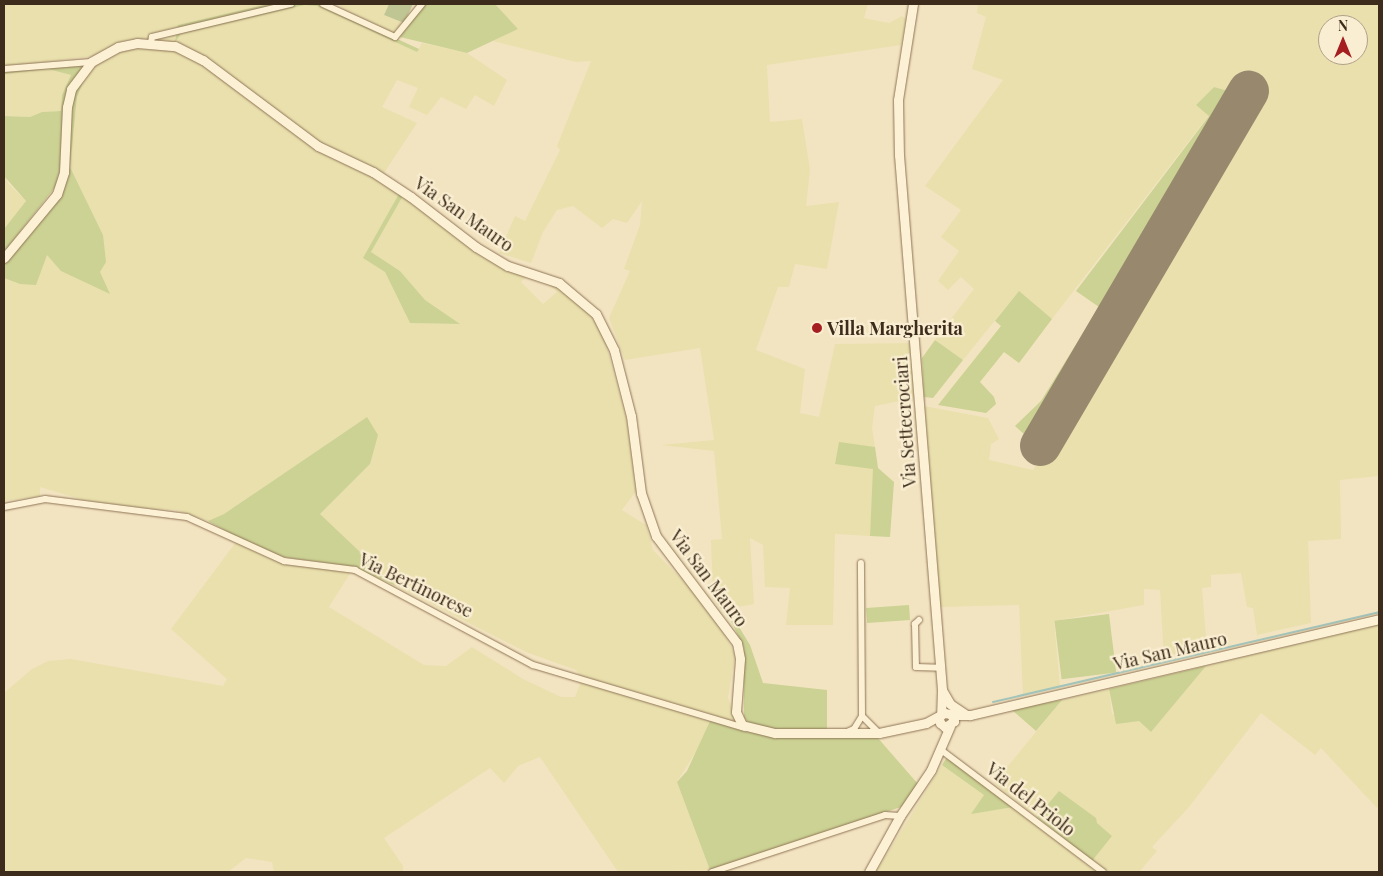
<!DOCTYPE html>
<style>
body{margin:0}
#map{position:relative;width:1383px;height:876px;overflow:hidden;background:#f3e4c1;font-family:"Playfair Display",serif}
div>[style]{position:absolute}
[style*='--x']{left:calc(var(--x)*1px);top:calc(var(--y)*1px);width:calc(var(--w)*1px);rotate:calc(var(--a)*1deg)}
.farmland>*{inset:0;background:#e9e0ad}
.green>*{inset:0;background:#cbd293;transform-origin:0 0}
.cemetery>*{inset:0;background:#c0c693}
.stream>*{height:2px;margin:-1px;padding:0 1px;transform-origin:1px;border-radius:1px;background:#a4c5bb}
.runway>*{height:41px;margin:-20.5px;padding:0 20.5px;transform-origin:20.5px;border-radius:20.5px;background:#98886e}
.roads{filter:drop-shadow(0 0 1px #8f7456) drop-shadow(0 0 1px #8f7456)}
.street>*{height:6px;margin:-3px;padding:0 3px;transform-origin:3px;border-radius:3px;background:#fcf1d5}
.secondary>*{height:9px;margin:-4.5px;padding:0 4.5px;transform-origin:4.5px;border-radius:4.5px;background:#fcf1d5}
.dots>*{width:14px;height:14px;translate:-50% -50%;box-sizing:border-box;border:2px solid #f9eed1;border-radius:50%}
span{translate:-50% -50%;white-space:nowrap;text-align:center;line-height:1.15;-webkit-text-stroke:4.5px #f9eed1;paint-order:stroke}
.street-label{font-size:18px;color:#3d2c1c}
.poi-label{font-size:18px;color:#3d2c1c;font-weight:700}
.left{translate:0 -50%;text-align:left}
.frame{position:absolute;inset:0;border:5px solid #3d2c1c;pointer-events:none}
.north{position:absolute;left:1318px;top:15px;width:50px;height:50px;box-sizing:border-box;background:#f9eed1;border:1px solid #aea089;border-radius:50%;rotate:0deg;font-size:14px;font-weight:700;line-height:20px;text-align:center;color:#3d2c1c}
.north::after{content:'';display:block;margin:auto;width:18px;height:22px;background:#a51f20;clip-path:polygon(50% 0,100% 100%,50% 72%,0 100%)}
</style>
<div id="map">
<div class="farmland">
<div style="clip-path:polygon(4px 4px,268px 4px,178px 25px,176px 41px,181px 34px,305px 5px,317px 5px,417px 52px,422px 43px,467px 53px,507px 80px,494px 106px,475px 95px,466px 109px,441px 97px,427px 115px,409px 107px,418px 88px,397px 80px,382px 107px,417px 123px,384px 173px,400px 192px,364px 258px,385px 272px,410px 323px,459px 324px,425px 300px,400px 271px,371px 252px,404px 194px,470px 243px,530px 273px,521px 282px,543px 304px,557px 292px,542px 278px,569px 292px,602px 329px,627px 421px,636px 491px,622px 510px,646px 525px,653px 550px,688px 586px,726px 637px,735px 655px,728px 698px,737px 723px,699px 747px,677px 782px,710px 870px,618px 872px,540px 757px,518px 766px,504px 783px,490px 768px,384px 838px,403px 866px,403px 872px,274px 872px,272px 862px,246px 858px,228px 872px,4px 872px,4px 693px,32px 669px,48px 661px,71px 659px,223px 686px,227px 679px,171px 629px,239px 538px,269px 555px,354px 567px,329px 607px,424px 665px,446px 666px,472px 647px,523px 679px,561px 697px,575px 697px,582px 679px,576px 670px,526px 652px,396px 586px,320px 514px,370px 464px,367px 417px,224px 514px,208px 521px,176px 510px,103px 506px,40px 487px,40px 496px,4px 501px,4px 278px,20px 284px,37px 276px,47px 254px,100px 272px,103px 235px,70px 167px,77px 97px,94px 56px,4px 67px)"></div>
<div style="clip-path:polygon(339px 4px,389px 4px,384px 15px,404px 23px,395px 34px,343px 9px)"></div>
<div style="clip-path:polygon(495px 4px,868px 4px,864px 18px,889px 23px,902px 16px,906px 19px,901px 45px,767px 65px,770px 122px,802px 119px,810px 170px,806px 206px,839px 202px,827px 269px,795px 264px,789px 287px,778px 287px,756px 350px,805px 369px,800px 413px,819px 417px,835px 344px,912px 343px,914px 398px,875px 406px,872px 428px,875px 447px,839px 443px,835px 464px,874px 468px,870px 536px,835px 534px,833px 625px,786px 625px,790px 588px,765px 587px,763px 545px,750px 538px,754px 604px,728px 609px,713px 594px,711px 540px,722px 539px,714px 451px,661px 445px,714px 440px,700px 348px,625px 360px,609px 318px,630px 271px,624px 269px,640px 225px,642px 201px,627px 223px,613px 219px,602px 228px,573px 206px,557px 210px,543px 232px,531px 263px,499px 253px,515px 216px,525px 221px,560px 150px,557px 146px,591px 61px,576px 62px,493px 41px,518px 29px)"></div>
<div style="clip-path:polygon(evenodd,978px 4px,1379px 4px,1379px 476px,1340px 480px,1341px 539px,1308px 541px,1311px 623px,1257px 635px,1253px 608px,1247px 607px,1241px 573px,1211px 575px,1211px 587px,1202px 588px,1207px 649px,1164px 659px,1160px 590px,1144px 589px,1144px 605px,1054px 621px,1060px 686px,1023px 695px,1019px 605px,940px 607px,924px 406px,988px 418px,999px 439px,991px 444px,989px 460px,1033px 470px,1257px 92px,1235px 86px,1228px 91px,1214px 87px,1196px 105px,1209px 115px,1052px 319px,1018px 292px,963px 360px,935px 340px,974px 289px,961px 277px,948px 290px,938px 281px,959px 251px,941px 237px,961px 210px,925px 186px,1003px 80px,972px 69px,986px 17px,977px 13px,978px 4px,1328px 25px,1358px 25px,1358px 55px,1328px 55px,1328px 25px)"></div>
<div style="clip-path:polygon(48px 69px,71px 75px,62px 95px,61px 111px,42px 112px,30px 117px,4px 116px,4px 74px)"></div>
<div style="clip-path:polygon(4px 173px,8px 183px,26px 201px,4px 229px)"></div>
<div style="clip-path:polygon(1379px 624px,1379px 805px,1377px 808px,1321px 748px,1315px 755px,1261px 713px,1189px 807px,1152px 847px,1157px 851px,1139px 872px,1110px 872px,1092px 861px,1112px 836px,1059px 791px,1037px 817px,994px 783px,1062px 700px,1109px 689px,1112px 714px,1139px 721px,1151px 732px,1206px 666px)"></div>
<div style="clip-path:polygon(942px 765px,984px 795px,972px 813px,1013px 807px,1096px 872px,876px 872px)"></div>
</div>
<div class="green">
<div style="clip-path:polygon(268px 4px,321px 4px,419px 49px,417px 52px,317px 6px,305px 5px,181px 34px,175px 42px,178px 25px)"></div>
<div style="clip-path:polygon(424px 4px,495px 4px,518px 29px,467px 53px,400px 37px)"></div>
<div style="clip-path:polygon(85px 65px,70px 84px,62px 161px,56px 186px,4px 252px,4px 229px,26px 201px,4px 176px,4px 116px,30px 117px,42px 112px,61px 111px,62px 95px,71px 75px,48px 69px,4px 74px,4px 70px)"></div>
<div style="clip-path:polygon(89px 68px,77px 97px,70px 167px,103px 235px,106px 262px,100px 272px,110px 294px,61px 271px,47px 255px,36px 285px,20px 284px,4px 278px,4px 260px,57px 195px,69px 104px,75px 88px)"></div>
<div style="clip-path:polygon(1234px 86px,1243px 88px,1190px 172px,1033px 442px,1015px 426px,1041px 401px,1099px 307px,1076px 291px,1209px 116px,1196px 105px,1214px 87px,1228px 91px)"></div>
<div style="clip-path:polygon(400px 192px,404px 194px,371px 252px,400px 271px,425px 300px,460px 324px,410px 323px,385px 272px,363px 258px)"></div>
<div style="clip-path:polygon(1019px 291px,1052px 319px,1019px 363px,1004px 352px,980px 382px,994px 397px,996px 404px,986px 413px,938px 405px,1001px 326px,995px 321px)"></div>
<div style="clip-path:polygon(935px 340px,963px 360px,933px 398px,924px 397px,922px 358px)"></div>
<div style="clip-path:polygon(367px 417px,378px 435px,370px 464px,320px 514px,396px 586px,354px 567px,269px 555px,208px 521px,224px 514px)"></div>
<div style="clip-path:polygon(839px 442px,875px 447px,878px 468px,894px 482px,890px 537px,870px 536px,873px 469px,835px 464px)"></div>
<div style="clip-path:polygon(713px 594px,728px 609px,750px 645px,763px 683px,827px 690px,827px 729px,764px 729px,751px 726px,744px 717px,744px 648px,732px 623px,712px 597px)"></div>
<div style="left:909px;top:605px;width:15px;height:43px;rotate:86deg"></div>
<div style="left:1109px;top:614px;width:59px;height:55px;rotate:83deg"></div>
<div style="clip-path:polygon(1206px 666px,1151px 732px,1139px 721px,1116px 724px,1109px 689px)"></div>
<div style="clip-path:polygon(1062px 700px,1036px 731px,1012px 710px,1023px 707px)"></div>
<div style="clip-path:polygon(711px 719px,752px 733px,877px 737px,918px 784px,904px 806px,710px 870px,677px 782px,687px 771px)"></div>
<div style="clip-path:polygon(947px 757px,1013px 807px,971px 814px,984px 795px,942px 765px)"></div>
<div style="clip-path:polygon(1059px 791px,1096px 818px,1097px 823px,1112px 836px,1092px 861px,1037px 817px)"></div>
</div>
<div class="cemetery">
<div style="clip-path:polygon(389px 4px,413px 4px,404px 23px,384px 15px)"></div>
</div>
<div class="stream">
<div style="--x:993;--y:702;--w:396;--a:-13.1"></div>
</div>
<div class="runway">
<div style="--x:1040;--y:445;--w:411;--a:-59.6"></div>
</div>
<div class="roads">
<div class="street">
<div style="--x:323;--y:4;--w:79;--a:24.6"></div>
<div style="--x:395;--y:37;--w:43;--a:-50.7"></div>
<div style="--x:151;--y:42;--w:5;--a:-79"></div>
<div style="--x:152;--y:37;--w:143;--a:-13.4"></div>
<div style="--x:4;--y:69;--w:87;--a:-4.6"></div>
<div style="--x:4;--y:507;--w:42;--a:-11"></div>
<div style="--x:45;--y:499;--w:143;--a:7.2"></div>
<div style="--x:187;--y:517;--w:107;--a:24.4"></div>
<div style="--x:284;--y:561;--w:72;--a:7.2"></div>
<div style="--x:355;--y:570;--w:202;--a:28.1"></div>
<div style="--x:533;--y:665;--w:221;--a:16.6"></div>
<div style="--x:919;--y:620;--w:6;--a:135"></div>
<div style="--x:915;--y:624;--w:43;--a:88.7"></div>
<div style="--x:916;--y:667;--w:24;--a:2"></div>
<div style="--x:862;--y:716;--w:23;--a:45"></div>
<div style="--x:847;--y:732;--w:8;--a:-23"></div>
<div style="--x:854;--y:729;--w:15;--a:-58"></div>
<div style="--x:862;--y:716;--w:153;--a:-90.4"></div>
<div style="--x:941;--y:750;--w:203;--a:37"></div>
<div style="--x:712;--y:872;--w:182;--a:-18.2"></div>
<div style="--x:885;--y:815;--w:15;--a:4"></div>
</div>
<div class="secondary">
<div style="--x:913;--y:4;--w:97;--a:98.9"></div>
<div style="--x:898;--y:100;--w:55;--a:89"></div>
<div style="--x:899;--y:155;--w:537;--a:85.4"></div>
<div style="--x:942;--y:690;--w:25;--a:92"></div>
<div style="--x:4;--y:258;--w:83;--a:-50.4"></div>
<div style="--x:57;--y:194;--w:23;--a:-72"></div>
<div style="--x:64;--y:172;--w:65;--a:-87.4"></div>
<div style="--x:67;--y:107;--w:18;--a:-77"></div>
<div style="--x:71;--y:89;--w:34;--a:-53"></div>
<div style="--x:91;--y:62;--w:31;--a:-29"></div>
<div style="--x:118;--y:47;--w:19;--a:-12"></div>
<div style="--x:137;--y:43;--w:38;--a:5"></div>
<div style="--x:175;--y:46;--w:31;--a:27"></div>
<div style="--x:203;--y:60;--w:144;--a:36.8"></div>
<div style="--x:318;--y:146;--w:61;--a:25.3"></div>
<div style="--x:373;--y:172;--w:45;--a:33.3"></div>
<div style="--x:411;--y:197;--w:82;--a:37.6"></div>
<div style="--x:476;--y:247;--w:37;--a:31"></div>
<div style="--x:508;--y:266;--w:54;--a:18.4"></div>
<div style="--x:559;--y:283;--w:48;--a:40"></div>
<div style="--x:596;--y:314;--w:40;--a:63.4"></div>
<div style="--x:614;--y:350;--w:68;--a:75.6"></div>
<div style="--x:631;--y:416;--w:78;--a:82.6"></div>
<div style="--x:641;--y:493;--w:46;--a:70.8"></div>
<div style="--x:656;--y:536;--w:134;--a:52.9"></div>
<div style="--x:737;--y:643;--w:16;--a:79"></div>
<div style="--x:740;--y:659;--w:53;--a:94.3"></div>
<div style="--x:736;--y:712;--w:14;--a:65"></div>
<div style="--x:742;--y:725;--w:34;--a:14"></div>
<div style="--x:775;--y:733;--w:104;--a:0"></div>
<div style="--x:879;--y:733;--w:48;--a:-12"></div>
<div style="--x:926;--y:723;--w:21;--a:-29"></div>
<div style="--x:944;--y:713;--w:7;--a:8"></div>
<div style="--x:951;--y:714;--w:8;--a:67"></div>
<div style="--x:954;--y:721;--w:11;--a:146"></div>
<div style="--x:945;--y:727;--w:6;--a:-141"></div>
<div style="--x:940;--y:723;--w:5;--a:-101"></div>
<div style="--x:942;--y:690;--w:16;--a:60"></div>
<div style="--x:950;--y:704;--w:18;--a:34"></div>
<div style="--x:952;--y:715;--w:18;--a:0"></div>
<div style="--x:970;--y:715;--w:420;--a:-13.2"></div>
<div style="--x:869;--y:872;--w:64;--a:-61"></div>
<div style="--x:900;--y:816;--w:55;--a:-56"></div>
<div style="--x:931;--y:770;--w:48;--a:-66.6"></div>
</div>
</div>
<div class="dots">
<div style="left:817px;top:328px;background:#a51f20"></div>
</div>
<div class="street-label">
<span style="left:464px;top:214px;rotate:35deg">Via San Mauro</span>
<span style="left:905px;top:422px;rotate:-94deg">Via Settecrociari</span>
<span style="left:709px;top:578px;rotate:53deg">Via San Mauro</span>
<span style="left:416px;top:585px;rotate:26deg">Via Bertinorese</span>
<span style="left:1170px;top:651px;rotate:-13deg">Via San Mauro</span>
<span style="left:1031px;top:799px;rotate:38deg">Via del Priolo</span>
</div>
<div class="poi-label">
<span class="left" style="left:827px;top:328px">Villa Margherita</span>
</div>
<div class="frame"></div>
<div class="north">N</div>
</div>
